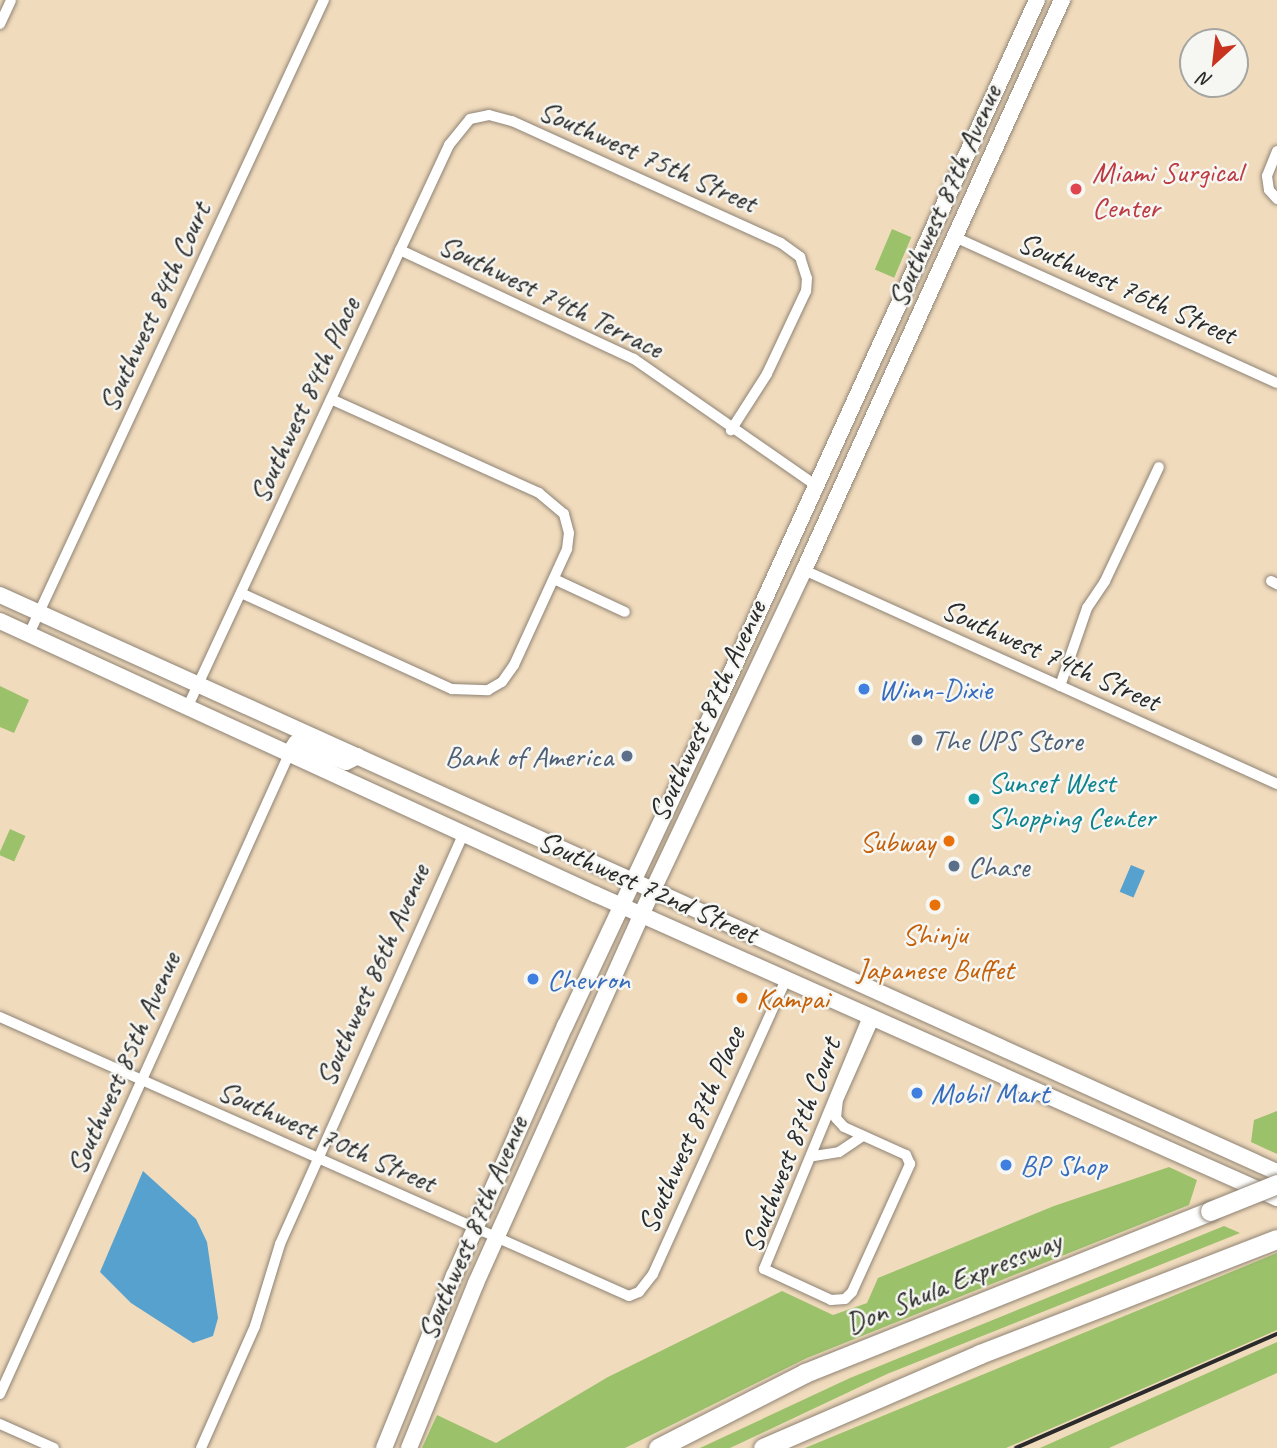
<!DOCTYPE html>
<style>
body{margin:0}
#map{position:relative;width:1277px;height:1448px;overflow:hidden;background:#f1dbbd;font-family:Caveat,sans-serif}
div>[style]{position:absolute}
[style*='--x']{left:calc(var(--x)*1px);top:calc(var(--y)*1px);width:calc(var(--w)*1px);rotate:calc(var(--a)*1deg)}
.green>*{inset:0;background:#9bc16b;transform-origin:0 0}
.water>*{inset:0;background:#57a1cf;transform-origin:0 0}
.roads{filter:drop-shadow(0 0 2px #8e8374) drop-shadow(0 0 2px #8e8374)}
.street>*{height:10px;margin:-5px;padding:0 5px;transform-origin:5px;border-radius:5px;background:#fff}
.secondary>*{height:16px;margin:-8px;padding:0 8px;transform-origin:8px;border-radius:8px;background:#fff}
.highway>*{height:19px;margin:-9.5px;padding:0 9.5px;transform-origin:9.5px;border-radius:9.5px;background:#fff}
.rail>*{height:3.5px;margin:-1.75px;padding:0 1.75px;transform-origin:1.75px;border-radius:1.75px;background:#2b2b2b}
.bridges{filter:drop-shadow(0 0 2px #8e8374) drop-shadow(0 0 2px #8e8374)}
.highway-bridge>*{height:19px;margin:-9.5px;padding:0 9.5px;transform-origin:9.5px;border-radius:9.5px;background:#fff}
.dots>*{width:19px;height:19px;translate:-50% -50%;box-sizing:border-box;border:4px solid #f6f6f2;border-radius:50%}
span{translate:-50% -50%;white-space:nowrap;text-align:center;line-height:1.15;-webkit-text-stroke:5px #f6f6f2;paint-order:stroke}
.street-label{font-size:30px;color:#2b2b2b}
.health-label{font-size:30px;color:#be3a42}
.left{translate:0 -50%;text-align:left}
.shop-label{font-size:30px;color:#366cbe}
.service-label{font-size:30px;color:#4e5e75}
.right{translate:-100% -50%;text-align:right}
.culture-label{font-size:30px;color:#0d838f}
.food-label{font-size:30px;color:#c56008}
.north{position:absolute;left:1179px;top:28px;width:70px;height:70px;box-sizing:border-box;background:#f6f6f2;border:2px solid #a5a5a2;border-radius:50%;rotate:207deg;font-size:19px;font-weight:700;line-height:28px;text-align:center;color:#2b2b2b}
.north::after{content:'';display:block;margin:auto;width:24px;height:32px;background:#c8321e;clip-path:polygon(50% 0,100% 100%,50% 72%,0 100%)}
</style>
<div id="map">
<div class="green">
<div style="left:892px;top:229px;width:21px;height:44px;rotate:23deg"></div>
<div style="clip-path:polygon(0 686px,29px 700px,14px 733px,0 727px)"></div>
<div style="left:10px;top:829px;width:17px;height:28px;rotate:24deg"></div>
<div style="clip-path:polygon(1277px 1111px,1277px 1154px,1251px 1142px,1254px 1120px)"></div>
<div style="clip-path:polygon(1169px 1167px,1197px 1180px,1189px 1205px,807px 1358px,625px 1448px,422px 1448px,437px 1415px,496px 1443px,608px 1377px,782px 1291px,833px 1315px,867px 1303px,878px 1278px,1054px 1206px)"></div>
<div style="clip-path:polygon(1224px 1226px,1240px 1233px,887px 1374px,730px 1448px,700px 1448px,850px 1378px)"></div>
<div style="clip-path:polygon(1277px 1253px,1277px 1330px,1006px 1448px,805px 1448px)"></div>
<div style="clip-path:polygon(1277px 1342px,1277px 1373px,1109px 1448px,1040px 1448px)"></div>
</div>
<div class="water">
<div style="left:1131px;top:865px;width:15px;height:29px;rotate:23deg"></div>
<div style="clip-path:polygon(143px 1171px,196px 1219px,207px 1242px,218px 1318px,213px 1336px,193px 1343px,131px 1303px,100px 1272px)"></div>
</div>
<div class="roads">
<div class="street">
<div style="--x:0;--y:24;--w:26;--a:-65"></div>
<div style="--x:1277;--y:151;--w:27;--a:112"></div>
<div style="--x:1267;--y:176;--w:14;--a:82"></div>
<div style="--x:1269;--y:190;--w:12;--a:48"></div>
<div style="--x:957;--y:238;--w:351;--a:24.4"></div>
<div style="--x:400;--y:250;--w:258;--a:25"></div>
<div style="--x:634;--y:359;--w:223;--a:34.8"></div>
<div style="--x:804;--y:570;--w:519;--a:24.34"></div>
<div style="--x:554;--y:579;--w:78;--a:24.9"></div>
<div style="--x:1271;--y:581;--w:7;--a:27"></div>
<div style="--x:241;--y:593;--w:232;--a:24.5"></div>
<div style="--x:452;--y:689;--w:36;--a:2"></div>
<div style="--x:488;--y:690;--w:16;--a:-30"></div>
<div style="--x:502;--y:682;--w:21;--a:-55"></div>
<div style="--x:514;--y:665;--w:128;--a:-65.4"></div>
<div style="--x:567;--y:549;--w:16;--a:-83"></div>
<div style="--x:569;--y:533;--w:20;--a:-105"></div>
<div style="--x:564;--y:514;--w:33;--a:-140"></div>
<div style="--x:539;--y:493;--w:228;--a:-155.7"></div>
<div style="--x:29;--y:634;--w:699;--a:-65.05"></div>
<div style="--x:1060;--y:686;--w:83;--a:-70.9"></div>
<div style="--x:1087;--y:608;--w:32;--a:-56"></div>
<div style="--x:1105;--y:581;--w:126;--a:-64.7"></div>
<div style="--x:188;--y:706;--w:619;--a:-65.05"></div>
<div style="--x:449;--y:145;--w:33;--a:-51"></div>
<div style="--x:470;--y:119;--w:19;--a:-12"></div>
<div style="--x:489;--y:115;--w:24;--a:15"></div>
<div style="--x:512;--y:121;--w:295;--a:24.4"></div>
<div style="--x:781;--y:243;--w:24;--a:36"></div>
<div style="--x:800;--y:257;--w:22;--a:72"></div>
<div style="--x:807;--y:278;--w:13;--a:94"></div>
<div style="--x:806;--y:291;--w:92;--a:115.2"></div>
<div style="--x:767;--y:374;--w:67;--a:122.7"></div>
<div style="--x:869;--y:1014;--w:276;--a:112.4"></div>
<div style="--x:764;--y:1269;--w:74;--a:24.8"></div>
<div style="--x:831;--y:1300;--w:14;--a:-4"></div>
<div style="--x:845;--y:1299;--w:10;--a:-45"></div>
<div style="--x:852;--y:1292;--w:141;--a:-65.6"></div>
<div style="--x:910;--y:1164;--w:10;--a:-114"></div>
<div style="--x:906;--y:1155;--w:68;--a:-155.7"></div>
<div style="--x:844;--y:1127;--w:12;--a:-132"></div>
<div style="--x:836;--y:1118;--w:18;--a:-84"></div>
<div style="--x:838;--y:1100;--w:91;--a:-66"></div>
<div style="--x:0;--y:1017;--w:688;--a:23.92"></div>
<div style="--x:629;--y:1296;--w:11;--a:-22"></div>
<div style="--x:639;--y:1292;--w:23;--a:-52"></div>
<div style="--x:653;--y:1274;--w:324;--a:-65.7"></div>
<div style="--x:814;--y:1156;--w:25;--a:-9"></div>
<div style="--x:839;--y:1152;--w:29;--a:-34"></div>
<div style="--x:0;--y:1394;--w:704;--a:-65.69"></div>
<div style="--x:0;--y:1424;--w:59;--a:24"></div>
<div style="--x:201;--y:1448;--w:133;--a:-66.1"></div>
<div style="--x:255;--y:1326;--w:86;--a:-73"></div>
<div style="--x:280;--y:1244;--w:449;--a:-65.9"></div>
</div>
<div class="secondary">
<div style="--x:0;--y:595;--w:1401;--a:24.32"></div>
<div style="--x:0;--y:621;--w:655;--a:24.65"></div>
<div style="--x:595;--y:894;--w:747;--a:24.02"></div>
<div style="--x:290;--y:752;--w:11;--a:-56"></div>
<div style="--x:296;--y:743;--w:53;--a:20.8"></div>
<div style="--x:346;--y:762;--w:13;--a:-27"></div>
<div style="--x:384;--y:1448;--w:186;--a:-67.9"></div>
<div style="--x:454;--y:1276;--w:274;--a:-66.1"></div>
<div style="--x:565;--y:1026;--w:366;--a:-64.8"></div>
<div style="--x:721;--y:695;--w:763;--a:-65.55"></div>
<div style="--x:409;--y:1448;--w:178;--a:-67.9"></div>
<div style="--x:476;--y:1283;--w:403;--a:-65.8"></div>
<div style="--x:641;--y:915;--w:382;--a:-64.7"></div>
<div style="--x:804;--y:570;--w:626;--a:-65.65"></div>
</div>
<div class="highway">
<div style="--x:658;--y:1448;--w:165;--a:-27"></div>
<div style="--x:805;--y:1373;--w:436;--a:-21.8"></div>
<div style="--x:763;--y:1448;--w:236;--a:-23.4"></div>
<div style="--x:980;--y:1354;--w:318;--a:-21.2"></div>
</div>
</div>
<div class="rail">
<div style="--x:1016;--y:1448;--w:285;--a:-23.6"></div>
</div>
<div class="bridges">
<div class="highway-bridge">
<div style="--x:1210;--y:1211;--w:72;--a:-21.9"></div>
</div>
</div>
<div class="dots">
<div style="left:1076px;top:189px;background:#e0444e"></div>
<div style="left:864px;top:689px;background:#3f7fe0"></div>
<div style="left:917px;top:740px;background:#5c6f8a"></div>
<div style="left:627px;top:756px;background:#5c6f8a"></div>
<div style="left:974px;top:799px;background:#0f9aa8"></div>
<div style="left:949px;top:841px;background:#e8710a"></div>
<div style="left:954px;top:866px;background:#5c6f8a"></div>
<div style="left:935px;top:905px;background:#e8710a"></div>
<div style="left:533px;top:979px;background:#3f7fe0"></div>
<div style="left:742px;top:998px;background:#e8710a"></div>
<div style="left:917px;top:1093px;background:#3f7fe0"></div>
<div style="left:1006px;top:1165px;background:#3f7fe0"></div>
</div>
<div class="street-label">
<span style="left:648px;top:156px;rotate:24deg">Southwest 75th Street</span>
<span style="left:944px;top:196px;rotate:-66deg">Southwest 87th Avenue</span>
<span style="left:1127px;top:288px;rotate:24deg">Southwest 76th Street</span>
<span style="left:551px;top:296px;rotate:26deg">Southwest 74th Terrace</span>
<span style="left:154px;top:307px;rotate:-65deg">Southwest 84th Court</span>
<span style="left:304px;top:400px;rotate:-65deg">Southwest 84th Place</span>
<span style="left:1051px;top:655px;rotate:24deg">Southwest 74th Street</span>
<span style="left:707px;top:711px;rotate:-65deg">Southwest 87th Avenue</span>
<span style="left:648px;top:887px;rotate:24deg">Southwest 72nd Street</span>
<span style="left:372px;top:975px;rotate:-66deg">Southwest 86th Avenue</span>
<span style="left:123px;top:1063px;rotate:-66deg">Southwest 85th Avenue</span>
<span style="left:691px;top:1130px;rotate:-66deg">Southwest 87th Place</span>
<span style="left:327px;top:1136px;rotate:24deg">Southwest 70th Street</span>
<span style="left:791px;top:1145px;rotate:-69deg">Southwest 87th Court</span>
<span style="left:472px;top:1228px;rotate:-67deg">Southwest 87th Avenue</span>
<span style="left:953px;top:1282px;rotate:-22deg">Don Shula Expressway</span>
</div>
<div class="health-label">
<span class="left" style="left:1092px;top:189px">Miami Surgical<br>Center</span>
</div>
<div class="shop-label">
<span class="left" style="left:878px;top:689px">Winn-Dixie</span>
<span class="left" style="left:547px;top:979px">Chevron</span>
<span class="left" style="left:931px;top:1093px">Mobil Mart</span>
<span class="left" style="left:1020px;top:1165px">BP Shop</span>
</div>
<div class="service-label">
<span class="left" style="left:931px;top:740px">The UPS Store</span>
<span class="right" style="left:613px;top:756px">Bank of America</span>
<span class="left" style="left:968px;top:866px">Chase</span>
</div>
<div class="culture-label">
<span class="left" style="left:988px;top:799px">Sunset West<br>Shopping Center</span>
</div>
<div class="food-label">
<span class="right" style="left:935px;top:841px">Subway</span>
<span style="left:935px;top:951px">Shinju<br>Japanese Buffet</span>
<span class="left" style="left:756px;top:998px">Kampai</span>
</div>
<div class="north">N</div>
</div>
